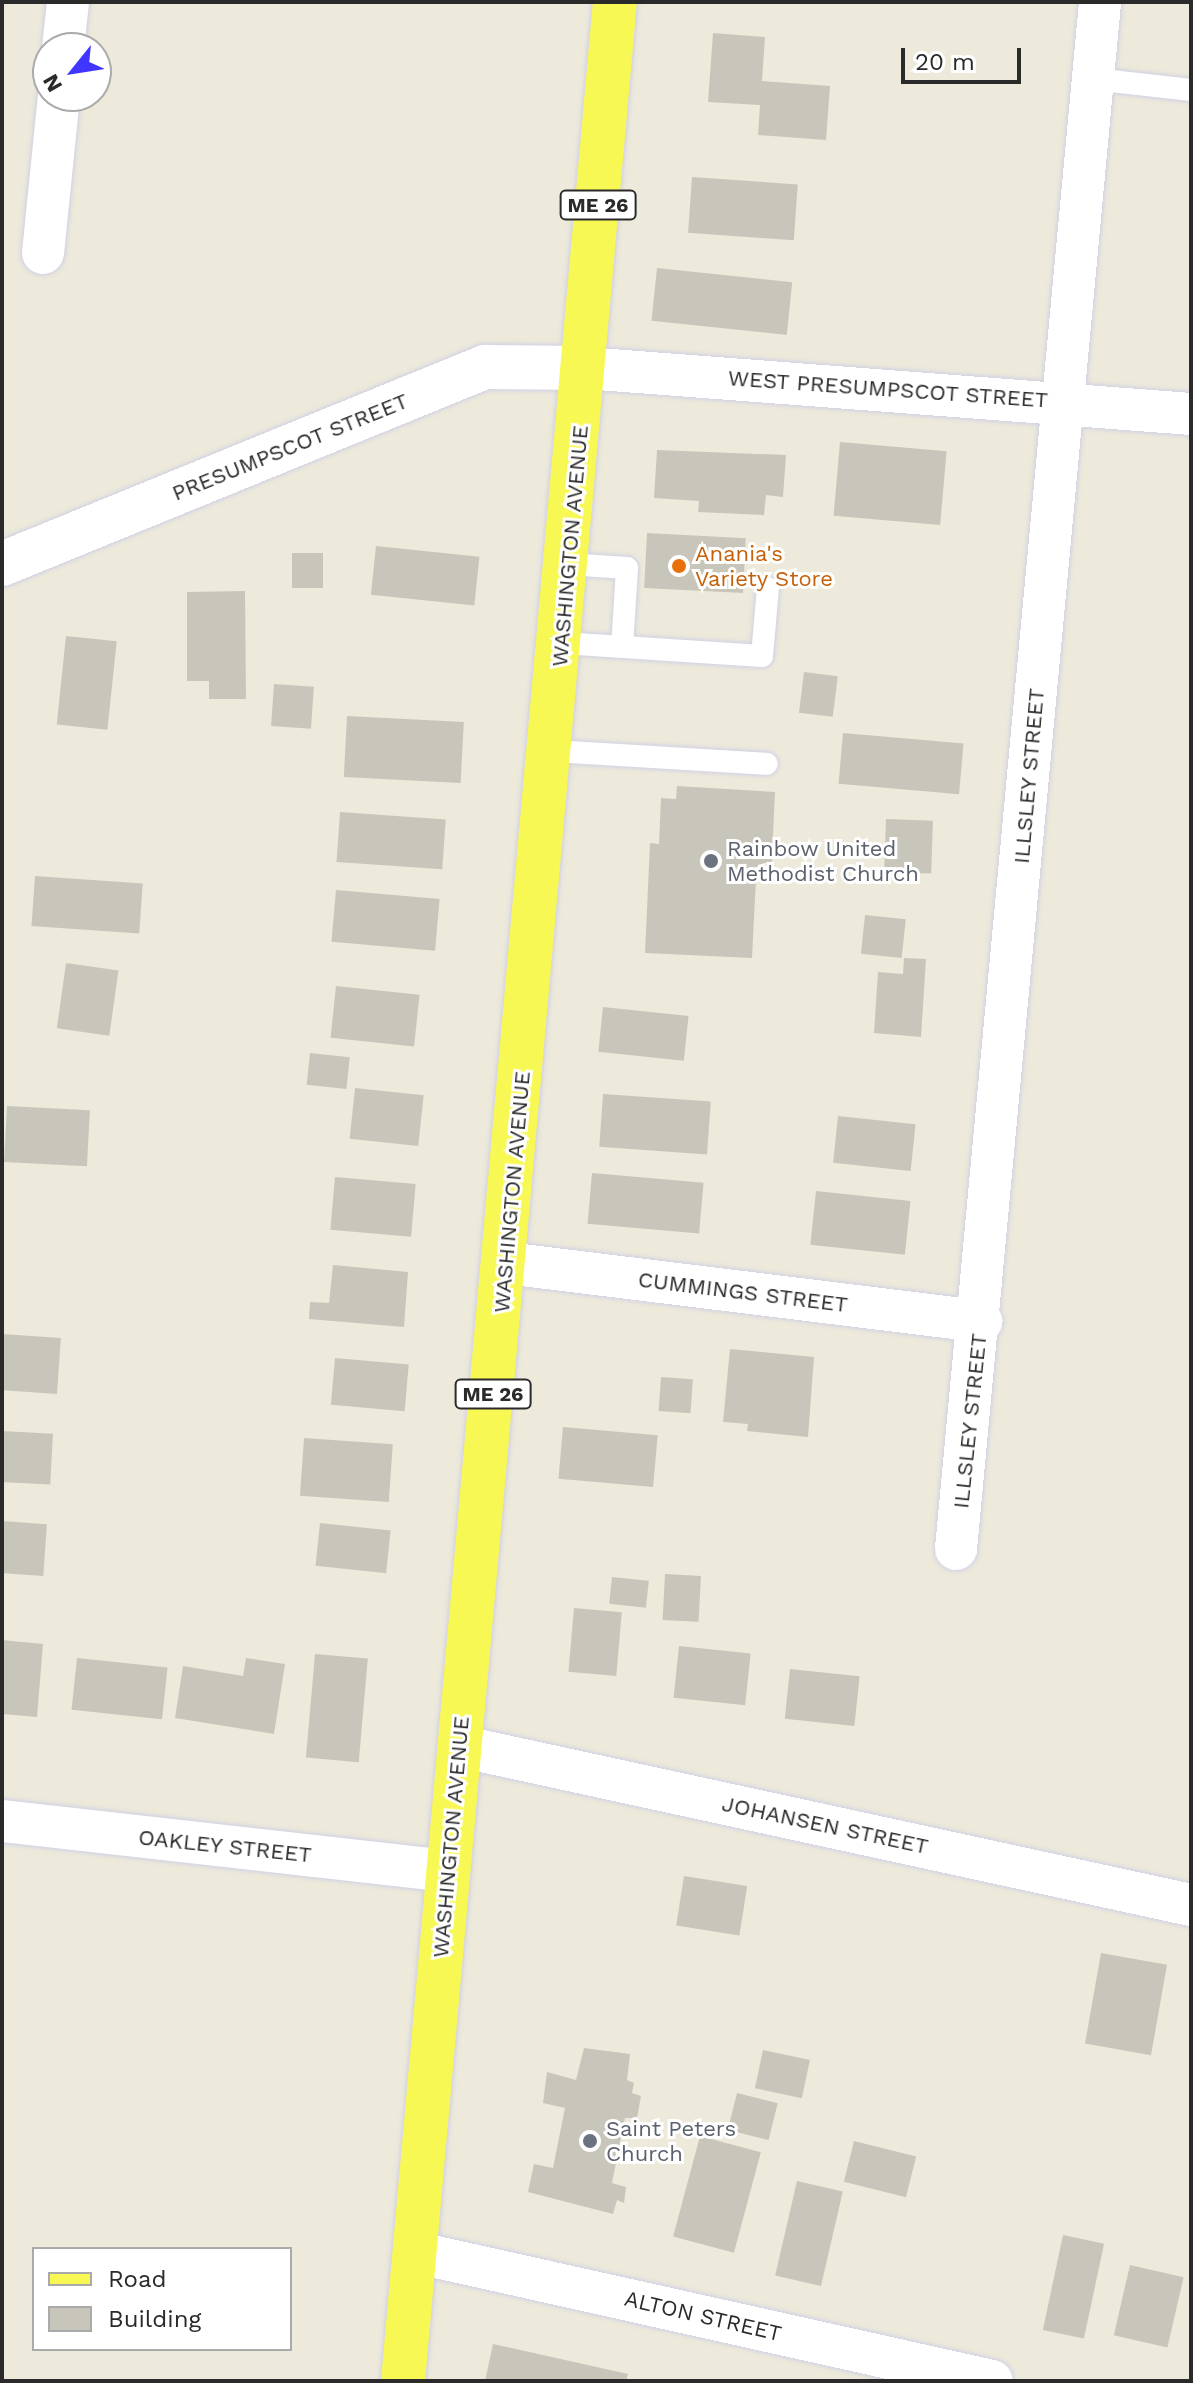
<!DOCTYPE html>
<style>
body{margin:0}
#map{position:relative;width:1193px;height:2383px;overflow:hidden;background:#edeadb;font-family:"Work Sans",sans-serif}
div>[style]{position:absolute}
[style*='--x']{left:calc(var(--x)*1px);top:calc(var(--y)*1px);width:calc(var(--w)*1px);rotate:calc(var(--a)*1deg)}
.building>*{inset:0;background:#c8c6bb;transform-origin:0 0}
.roads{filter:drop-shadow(0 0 2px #d1d0e4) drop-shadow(0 0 2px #d1d0e4)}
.service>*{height:22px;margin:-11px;padding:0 11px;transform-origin:11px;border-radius:11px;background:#fff}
.minor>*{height:42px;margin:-21px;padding:0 21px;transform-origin:21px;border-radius:21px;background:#fff}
.tertiary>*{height:44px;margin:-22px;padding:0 22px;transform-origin:22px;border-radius:22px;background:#fff}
.primary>*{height:44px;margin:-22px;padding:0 22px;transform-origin:22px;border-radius:22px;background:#f8f855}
.dots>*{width:22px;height:22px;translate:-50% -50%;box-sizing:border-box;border:4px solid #fff;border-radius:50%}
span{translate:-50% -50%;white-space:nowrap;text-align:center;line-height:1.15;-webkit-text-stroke:6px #fff;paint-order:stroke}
.shield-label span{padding:2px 6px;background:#fff;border:2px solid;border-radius:6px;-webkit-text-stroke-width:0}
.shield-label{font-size:20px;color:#2a2a2a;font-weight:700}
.street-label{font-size:22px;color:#2a2a2a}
.food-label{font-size:22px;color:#c56008}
.left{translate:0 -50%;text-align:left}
.worship-label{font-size:22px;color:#5b616d}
.frame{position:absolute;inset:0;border:4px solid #2a2a2a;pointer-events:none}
.legend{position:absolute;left:32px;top:2247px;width:260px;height:104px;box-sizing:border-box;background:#fff;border:2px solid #aaa;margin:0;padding:10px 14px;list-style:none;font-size:24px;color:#2a2a2a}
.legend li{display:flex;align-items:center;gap:16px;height:40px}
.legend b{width:40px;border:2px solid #aaa}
.north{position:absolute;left:32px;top:32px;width:80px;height:80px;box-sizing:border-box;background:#fff;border:2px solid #aaa;border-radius:50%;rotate:240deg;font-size:22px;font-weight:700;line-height:32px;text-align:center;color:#2a2a2a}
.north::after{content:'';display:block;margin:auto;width:28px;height:36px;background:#4136ff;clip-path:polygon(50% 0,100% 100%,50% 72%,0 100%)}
.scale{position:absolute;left:901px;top:48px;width:120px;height:36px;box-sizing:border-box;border:4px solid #2a2a2a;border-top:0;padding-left:10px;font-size:24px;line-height:28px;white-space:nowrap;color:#2a2a2a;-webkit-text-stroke:6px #fff;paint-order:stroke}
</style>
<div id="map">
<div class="building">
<div style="clip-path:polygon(713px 33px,765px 37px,762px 81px,830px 86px,826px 140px,758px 135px,760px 105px,708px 102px)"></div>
<div style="left:692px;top:177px;width:106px;height:56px;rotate:4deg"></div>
<div style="left:657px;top:268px;width:136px;height:53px;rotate:6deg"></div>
<div style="left:840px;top:442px;width:107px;height:74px;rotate:5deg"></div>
<div style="clip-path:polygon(657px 450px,786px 455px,783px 497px,766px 495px,764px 515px,698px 512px,699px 501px,654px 498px)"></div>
<div style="left:647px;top:533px;width:99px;height:55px;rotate:3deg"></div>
<div style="left:376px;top:546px;width:104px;height:49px;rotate:6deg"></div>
<div style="left:292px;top:553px;width:31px;height:35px"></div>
<div style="clip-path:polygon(245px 591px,246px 699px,209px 699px,209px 681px,187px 681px,187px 592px)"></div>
<div style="left:66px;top:636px;width:51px;height:89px;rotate:6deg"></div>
<div style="left:804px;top:672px;width:34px;height:41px;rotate:7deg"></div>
<div style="left:274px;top:684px;width:40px;height:42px;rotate:4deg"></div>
<div style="left:347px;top:716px;width:117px;height:61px;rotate:3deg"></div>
<div style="left:843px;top:733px;width:121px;height:51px;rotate:5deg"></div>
<div style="clip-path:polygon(677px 786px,775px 792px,771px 879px,756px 879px,752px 958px,645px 953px,650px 843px,659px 844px,661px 798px,676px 799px)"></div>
<div style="left:340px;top:812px;width:106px;height:50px;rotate:4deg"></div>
<div style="left:886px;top:819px;width:47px;height:53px;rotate:2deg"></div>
<div style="left:35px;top:876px;width:108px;height:50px;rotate:4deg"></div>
<div style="left:336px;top:890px;width:104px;height:52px;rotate:5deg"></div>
<div style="left:865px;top:915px;width:41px;height:39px;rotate:6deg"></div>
<div style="clip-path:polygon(904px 958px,926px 959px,921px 1037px,874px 1033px,878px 972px,903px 974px)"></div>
<div style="left:66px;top:963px;width:53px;height:66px;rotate:8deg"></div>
<div style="left:336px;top:986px;width:84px;height:52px;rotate:6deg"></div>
<div style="left:603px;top:1007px;width:86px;height:45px;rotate:6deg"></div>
<div style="left:310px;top:1053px;width:40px;height:32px;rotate:6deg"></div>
<div style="left:355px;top:1088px;width:69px;height:51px;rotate:6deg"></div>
<div style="left:603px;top:1094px;width:108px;height:53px;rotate:4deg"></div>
<div style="left:7px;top:1106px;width:83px;height:56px;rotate:3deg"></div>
<div style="left:838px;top:1116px;width:78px;height:47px;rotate:6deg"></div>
<div style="left:592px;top:1173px;width:112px;height:51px;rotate:5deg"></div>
<div style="left:335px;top:1177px;width:81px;height:53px;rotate:5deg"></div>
<div style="left:816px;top:1191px;width:95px;height:54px;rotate:6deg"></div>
<div style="clip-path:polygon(333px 1265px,408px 1272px,404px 1327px,309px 1319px,310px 1302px,329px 1303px)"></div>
<div style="left:2px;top:1334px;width:59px;height:56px;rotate:4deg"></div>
<div style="clip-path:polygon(730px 1349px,814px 1357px,808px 1437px,747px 1431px,748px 1424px,723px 1422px)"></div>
<div style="left:335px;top:1358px;width:74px;height:47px;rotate:5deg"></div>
<div style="left:661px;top:1377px;width:32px;height:34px;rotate:4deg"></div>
<div style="left:563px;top:1427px;width:95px;height:52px;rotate:5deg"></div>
<div style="left:2px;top:1431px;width:51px;height:51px;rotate:3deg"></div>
<div style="left:304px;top:1438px;width:89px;height:58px;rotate:4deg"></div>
<div style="left:2px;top:1521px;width:45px;height:52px;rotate:4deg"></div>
<div style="left:320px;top:1523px;width:71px;height:43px;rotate:6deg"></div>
<div style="left:665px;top:1574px;width:36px;height:46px;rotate:3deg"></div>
<div style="left:612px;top:1577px;width:37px;height:27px;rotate:6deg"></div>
<div style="left:574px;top:1608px;width:48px;height:64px;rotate:5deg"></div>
<div style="clip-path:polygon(2px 1640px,43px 1644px,37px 1717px,2px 1714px)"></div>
<div style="left:679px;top:1646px;width:72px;height:52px;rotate:6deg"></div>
<div style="left:315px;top:1654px;width:53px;height:104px;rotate:5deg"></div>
<div style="left:77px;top:1658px;width:91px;height:52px;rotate:6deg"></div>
<div style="clip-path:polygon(246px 1658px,285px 1664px,274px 1734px,175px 1718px,183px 1666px,243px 1676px)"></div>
<div style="left:790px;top:1669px;width:70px;height:50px;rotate:6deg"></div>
<div style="left:684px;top:1876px;width:64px;height:50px;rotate:9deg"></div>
<div style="left:1101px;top:1953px;width:67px;height:92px;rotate:10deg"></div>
<div style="clip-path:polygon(584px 2048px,630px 2054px,627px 2080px,634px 2083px,632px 2093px,641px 2096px,637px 2118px,625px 2118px,612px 2183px,626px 2187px,624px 2203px,617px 2200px,613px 2214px,528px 2192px,534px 2164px,553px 2168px,565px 2108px,543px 2103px,547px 2072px,576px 2080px)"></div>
<div style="left:763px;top:2050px;width:48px;height:39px;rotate:12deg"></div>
<div style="left:737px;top:2093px;width:42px;height:38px;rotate:14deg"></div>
<div style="left:700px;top:2136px;width:63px;height:104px;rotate:15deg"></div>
<div style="left:854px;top:2141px;width:64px;height:42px;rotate:14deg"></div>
<div style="left:797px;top:2181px;width:47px;height:97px;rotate:13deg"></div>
<div style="left:1063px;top:2235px;width:42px;height:97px;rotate:12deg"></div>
<div style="left:1130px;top:2265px;width:55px;height:72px;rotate:13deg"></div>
<div style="clip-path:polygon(493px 2344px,628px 2374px,626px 2381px,485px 2381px)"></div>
</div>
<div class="roads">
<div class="service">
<div style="--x:1093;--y:79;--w:99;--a:6.4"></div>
<div style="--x:567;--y:564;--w:60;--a:3.8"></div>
<div style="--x:627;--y:568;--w:79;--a:93.6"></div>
<div style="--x:562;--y:643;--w:200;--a:3.7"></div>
<div style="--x:762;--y:656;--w:68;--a:-85"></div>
<div style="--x:551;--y:751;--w:216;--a:3.4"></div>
</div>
<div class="minor">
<div style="--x:63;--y:48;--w:46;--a:-83.8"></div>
<div style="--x:43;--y:253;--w:158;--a:-84.2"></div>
<div style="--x:585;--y:368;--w:608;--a:4.34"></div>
<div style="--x:506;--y:1263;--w:479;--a:7"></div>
<div style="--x:956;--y:1549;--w:1554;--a:-84.68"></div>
<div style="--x:459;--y:1746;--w:749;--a:12.26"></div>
<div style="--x:2;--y:1821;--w:449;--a:6.4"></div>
<div style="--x:414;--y:2252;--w:592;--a:12.58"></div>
</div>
<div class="tertiary">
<div style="--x:2;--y:564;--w:522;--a:-22.19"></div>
<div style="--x:485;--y:367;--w:100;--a:0.6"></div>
</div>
<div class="primary">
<div style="--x:403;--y:2381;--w:2388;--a:-84.91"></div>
</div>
</div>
<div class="dots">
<div style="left:679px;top:566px;background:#e8710a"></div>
<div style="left:711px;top:861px;background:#6b7280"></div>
<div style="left:590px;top:2141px;background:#6b7280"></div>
</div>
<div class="shield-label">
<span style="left:598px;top:205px">ME 26</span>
<span style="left:493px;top:1394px">ME 26</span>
</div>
<div class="street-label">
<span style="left:888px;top:389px;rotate:4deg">WEST PRESUMPSCOT STREET</span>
<span style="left:290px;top:447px;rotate:-22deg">PRESUMPSCOT STREET</span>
<span style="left:570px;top:546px;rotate:-85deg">WASHINGTON AVENUE</span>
<span style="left:1029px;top:776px;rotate:-85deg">ILLSLEY STREET</span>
<span style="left:512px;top:1192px;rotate:-85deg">WASHINGTON AVENUE</span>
<span style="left:743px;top:1292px;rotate:7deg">CUMMINGS STREET</span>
<span style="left:970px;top:1421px;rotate:-84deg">ILLSLEY STREET</span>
<span style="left:825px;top:1825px;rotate:12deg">JOHANSEN STREET</span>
<span style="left:451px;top:1837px;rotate:-85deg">WASHINGTON AVENUE</span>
<span style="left:225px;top:1846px;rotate:6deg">OAKLEY STREET</span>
<span style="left:703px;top:2316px;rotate:13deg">ALTON STREET</span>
</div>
<div class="food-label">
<span class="left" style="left:695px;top:566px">Anania's<br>Variety Store</span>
</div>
<div class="worship-label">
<span class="left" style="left:727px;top:861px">Rainbow United<br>Methodist Church</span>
<span class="left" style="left:606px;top:2141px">Saint Peters<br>Church</span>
</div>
<div class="frame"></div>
<ul class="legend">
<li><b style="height:10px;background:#f8f855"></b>Road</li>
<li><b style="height:22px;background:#c8c6bb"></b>Building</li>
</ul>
<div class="north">N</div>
<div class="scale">20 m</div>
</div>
